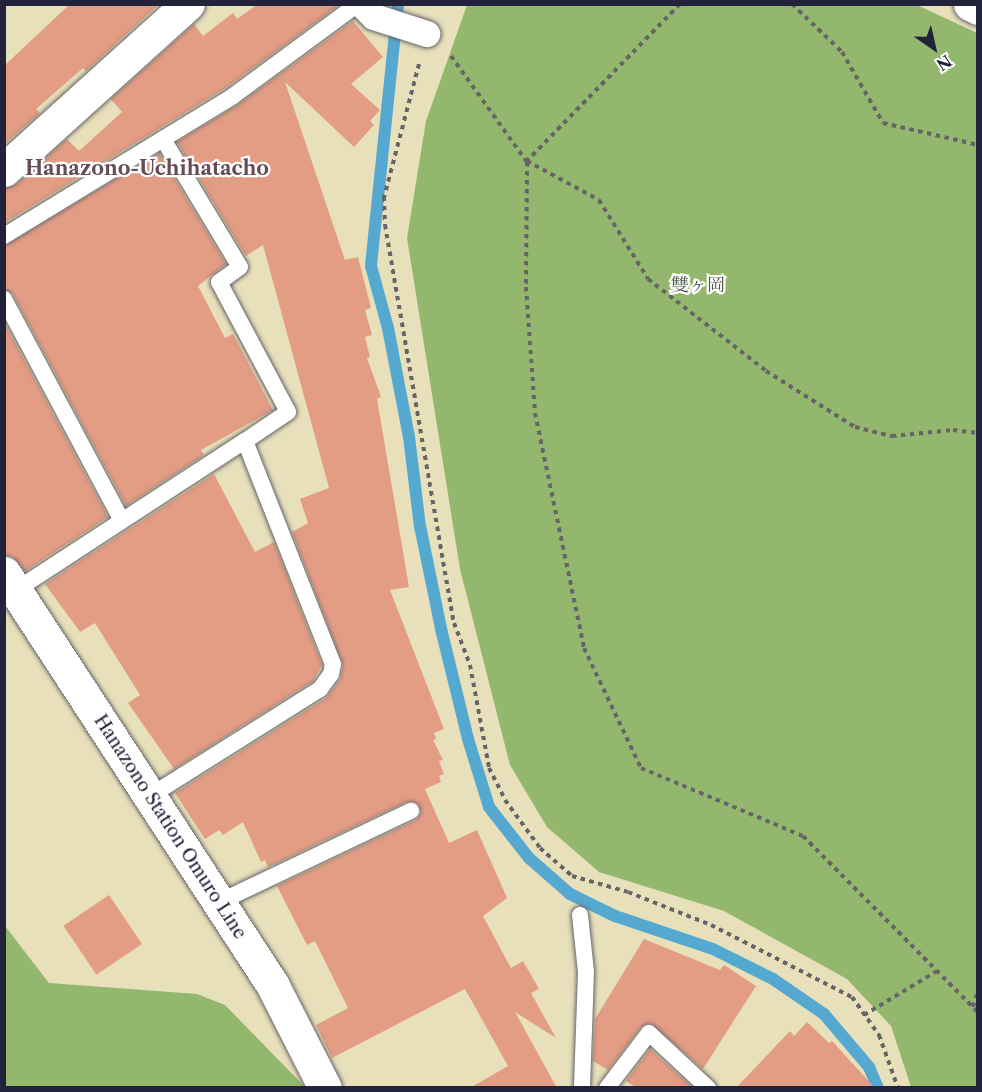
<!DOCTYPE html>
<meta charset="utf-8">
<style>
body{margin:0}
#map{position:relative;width:982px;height:1092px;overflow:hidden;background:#e7e0bb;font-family:"Libre Caslon Text","Noto Serif JP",serif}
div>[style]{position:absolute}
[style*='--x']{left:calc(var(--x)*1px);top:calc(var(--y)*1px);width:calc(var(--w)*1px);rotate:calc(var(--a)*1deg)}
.forest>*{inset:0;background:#93b76c}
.stream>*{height:12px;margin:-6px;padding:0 6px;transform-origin:6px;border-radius:6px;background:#55a8d0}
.building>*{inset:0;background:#e49d85;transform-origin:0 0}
.path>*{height:4px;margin-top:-2px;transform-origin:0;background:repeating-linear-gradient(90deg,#676468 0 4.5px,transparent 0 9px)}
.roads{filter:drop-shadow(0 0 2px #676468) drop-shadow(0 0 2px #676468)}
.service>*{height:16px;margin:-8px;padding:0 8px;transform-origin:8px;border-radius:8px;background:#fff}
.pedestrian>*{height:26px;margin:-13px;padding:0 13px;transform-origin:13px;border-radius:13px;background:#fff}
.minor>*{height:33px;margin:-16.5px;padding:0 16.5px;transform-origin:16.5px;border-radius:16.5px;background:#fff}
.secondary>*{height:33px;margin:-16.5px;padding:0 16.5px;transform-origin:16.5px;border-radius:16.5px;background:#fff}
.trunk>*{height:33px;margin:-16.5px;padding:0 16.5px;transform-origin:16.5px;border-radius:16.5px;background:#fff}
span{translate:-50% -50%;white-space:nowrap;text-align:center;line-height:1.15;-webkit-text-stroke:4.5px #fff;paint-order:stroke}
.park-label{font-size:18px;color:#50584e}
.street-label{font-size:18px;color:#22223b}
.neighbourhood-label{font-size:20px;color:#664d55;font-weight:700}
.frame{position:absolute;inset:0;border:6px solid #22223b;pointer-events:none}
.north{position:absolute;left:904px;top:18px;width:60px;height:60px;-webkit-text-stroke:4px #fff;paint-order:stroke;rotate:146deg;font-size:16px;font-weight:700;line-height:24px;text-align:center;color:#22223b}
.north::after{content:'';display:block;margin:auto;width:21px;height:27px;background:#22223b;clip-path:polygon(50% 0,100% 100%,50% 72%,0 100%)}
</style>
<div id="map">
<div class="forest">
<div style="clip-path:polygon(467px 5px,917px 5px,977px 33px,977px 1087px,911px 1087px,891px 1026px,847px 979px,724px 911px,599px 872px,547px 827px,510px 765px,460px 569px,407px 238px,426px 121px)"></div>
<div style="clip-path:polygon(5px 926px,49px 983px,197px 994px,225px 1005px,305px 1087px,5px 1087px)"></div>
</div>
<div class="stream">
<div style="--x:398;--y:4;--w:263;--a:95.9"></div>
<div style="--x:371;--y:266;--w:64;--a:74.7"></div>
<div style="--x:388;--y:328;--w:111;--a:79.1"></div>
<div style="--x:409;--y:437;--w:90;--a:83"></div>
<div style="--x:420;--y:526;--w:109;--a:78.4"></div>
<div style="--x:442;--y:633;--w:109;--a:76.2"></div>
<div style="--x:468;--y:739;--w:71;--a:72.8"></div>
<div style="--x:489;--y:807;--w:65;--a:51.9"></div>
<div style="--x:529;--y:858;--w:55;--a:41.3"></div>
<div style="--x:570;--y:894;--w:50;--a:26.1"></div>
<div style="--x:615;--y:916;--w:103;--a:18.6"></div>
<div style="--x:713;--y:949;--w:67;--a:26.6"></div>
<div style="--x:773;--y:979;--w:62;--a:34.5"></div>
<div style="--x:824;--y:1014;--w:70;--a:49.7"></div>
<div style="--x:869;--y:1067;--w:23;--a:67"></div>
</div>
<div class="building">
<div style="clip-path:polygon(70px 4px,159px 4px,86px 71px,83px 68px,36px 109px,40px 113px,4px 144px,4px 66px)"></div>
<div style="clip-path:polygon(258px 4px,339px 5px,227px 87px,4px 223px,4px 188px,17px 184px,67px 139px,79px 151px,122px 112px,111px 99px,194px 24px,203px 36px,233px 13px,237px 19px)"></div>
<div style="clip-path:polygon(353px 21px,383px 57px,351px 84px,380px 110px,370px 121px,374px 125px,354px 147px,285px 82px,345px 260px,358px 257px,371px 308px,365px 310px,372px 335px,365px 337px,370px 357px,367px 358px,381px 397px,377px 399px,409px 587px,390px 590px,444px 729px,434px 733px,436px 739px,433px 740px,443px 760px,439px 761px,444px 774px,439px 776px,441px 782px,425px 789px,449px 843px,477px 830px,507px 898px,483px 916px,511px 968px,523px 961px,539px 989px,531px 993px,556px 1038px,515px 1012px,557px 1088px,470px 1088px,508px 1066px,465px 989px,332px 1058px,316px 1025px,348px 1008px,315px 941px,307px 945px,277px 886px,416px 820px,421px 812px,417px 803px,406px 802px,268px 867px,265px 860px,261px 862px,243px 822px,223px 835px,219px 830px,205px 839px,175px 793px,326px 698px,340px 680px,343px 665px,292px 532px,308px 523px,300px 499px,329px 488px,263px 245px,246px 256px,177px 142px,239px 104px)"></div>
<div style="clip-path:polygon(159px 153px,226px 264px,198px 286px,225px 338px,233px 334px,273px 410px,201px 450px,204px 455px,126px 506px,13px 294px,4px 289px,4px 246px)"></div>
<div style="clip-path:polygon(4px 322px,108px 517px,25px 571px,13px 557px,4px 555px)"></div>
<div style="clip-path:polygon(214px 474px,255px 552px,274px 542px,322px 665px,313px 681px,174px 769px,128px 703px,140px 695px,95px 623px,80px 632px,45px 584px)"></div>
<div style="left:109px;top:895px;width:59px;height:55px;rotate:56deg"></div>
<div style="clip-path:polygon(644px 939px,720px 970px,724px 965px,756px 986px,703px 1069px,650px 1023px,641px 1027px,608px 1070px,593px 1061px,595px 1019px)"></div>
<div style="clip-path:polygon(807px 1022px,829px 1043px,832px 1041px,875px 1088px,736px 1088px,790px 1031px,794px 1036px)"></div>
<div style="clip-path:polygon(650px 1049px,691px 1086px,690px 1088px,637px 1088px,626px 1081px)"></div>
</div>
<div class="path">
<div style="--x:680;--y:4;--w:219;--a:134.3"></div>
<div style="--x:527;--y:161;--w:82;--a:28.4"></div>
<div style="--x:599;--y:200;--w:93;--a:58.2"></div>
<div style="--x:648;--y:279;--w:150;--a:37.9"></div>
<div style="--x:766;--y:371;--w:105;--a:32.2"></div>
<div style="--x:855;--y:427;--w:38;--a:14"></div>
<div style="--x:892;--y:436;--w:61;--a:-5.6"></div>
<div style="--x:953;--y:430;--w:25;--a:7"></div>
<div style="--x:792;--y:4;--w:69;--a:43.8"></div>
<div style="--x:842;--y:52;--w:82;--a:60"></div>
<div style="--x:883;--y:123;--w:98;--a:13"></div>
<div style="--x:451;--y:56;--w:130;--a:54.4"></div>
<div style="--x:527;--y:162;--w:125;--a:90.5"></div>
<div style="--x:526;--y:287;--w:126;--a:85.9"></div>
<div style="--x:535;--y:413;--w:240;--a:78.2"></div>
<div style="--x:584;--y:648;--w:133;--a:64.6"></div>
<div style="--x:641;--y:768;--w:176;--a:22.8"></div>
<div style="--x:803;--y:836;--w:248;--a:45.2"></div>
<div style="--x:419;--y:64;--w:138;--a:104.7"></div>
<div style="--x:384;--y:197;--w:28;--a:88"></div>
<div style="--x:385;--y:225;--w:404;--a:80.2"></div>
<div style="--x:454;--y:623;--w:45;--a:69.1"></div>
<div style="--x:470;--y:665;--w:105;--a:79.5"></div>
<div style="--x:489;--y:768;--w:36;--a:63"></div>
<div style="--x:505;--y:800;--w:59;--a:53.9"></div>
<div style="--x:540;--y:848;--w:43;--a:41.2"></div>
<div style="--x:572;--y:876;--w:58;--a:15.9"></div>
<div style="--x:628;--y:892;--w:89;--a:21.7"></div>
<div style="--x:711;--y:925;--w:158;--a:27.1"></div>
<div style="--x:852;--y:997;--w:47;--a:54.6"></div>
<div style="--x:879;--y:1035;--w:56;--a:70.3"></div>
<div style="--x:973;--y:1007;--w:17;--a:-73"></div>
<div style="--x:864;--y:1015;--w:85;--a:-31.1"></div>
</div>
<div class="roads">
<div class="service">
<div style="--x:163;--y:139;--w:149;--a:59"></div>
<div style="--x:240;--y:267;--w:26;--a:144"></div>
<div style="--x:219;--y:282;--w:147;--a:62"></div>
<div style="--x:288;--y:412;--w:52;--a:146"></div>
<div style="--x:4;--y:236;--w:268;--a:-31.4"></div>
<div style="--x:233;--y:96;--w:155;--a:-36.4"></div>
<div style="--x:4;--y:299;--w:249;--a:62"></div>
<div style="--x:16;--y:590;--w:273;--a:-33.1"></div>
<div style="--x:245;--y:441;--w:240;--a:68.5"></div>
<div style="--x:333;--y:664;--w:10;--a:101"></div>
<div style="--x:331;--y:674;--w:19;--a:126"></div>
<div style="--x:320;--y:689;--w:199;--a:147.8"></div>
<div style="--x:217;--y:903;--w:215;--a:-25.4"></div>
<div style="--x:580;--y:915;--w:57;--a:84"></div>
<div style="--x:586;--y:972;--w:116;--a:92"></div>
<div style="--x:607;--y:1088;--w:69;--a:-52.6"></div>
<div style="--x:649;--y:1033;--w:81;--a:43"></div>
</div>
<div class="pedestrian">
<div style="--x:361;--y:4;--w:18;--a:45"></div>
<div style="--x:374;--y:17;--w:56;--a:17.8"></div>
</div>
<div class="minor">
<div style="--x:4;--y:170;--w:248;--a:-42.1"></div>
</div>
<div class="secondary">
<div style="--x:4;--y:573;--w:493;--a:56.9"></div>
<div style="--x:273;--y:986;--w:114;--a:63"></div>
</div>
<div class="trunk">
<div style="--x:970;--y:4;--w:9;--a:27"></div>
</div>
</div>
<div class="park-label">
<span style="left:698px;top:285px">雙ヶ岡</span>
</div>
<div class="street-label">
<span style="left:170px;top:827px;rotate:57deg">Hanazono Station Omuro Line</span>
</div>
<div class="neighbourhood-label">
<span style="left:147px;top:168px">Hanazono-Uchihatacho</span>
</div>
<div class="frame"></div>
<div class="north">N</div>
</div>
